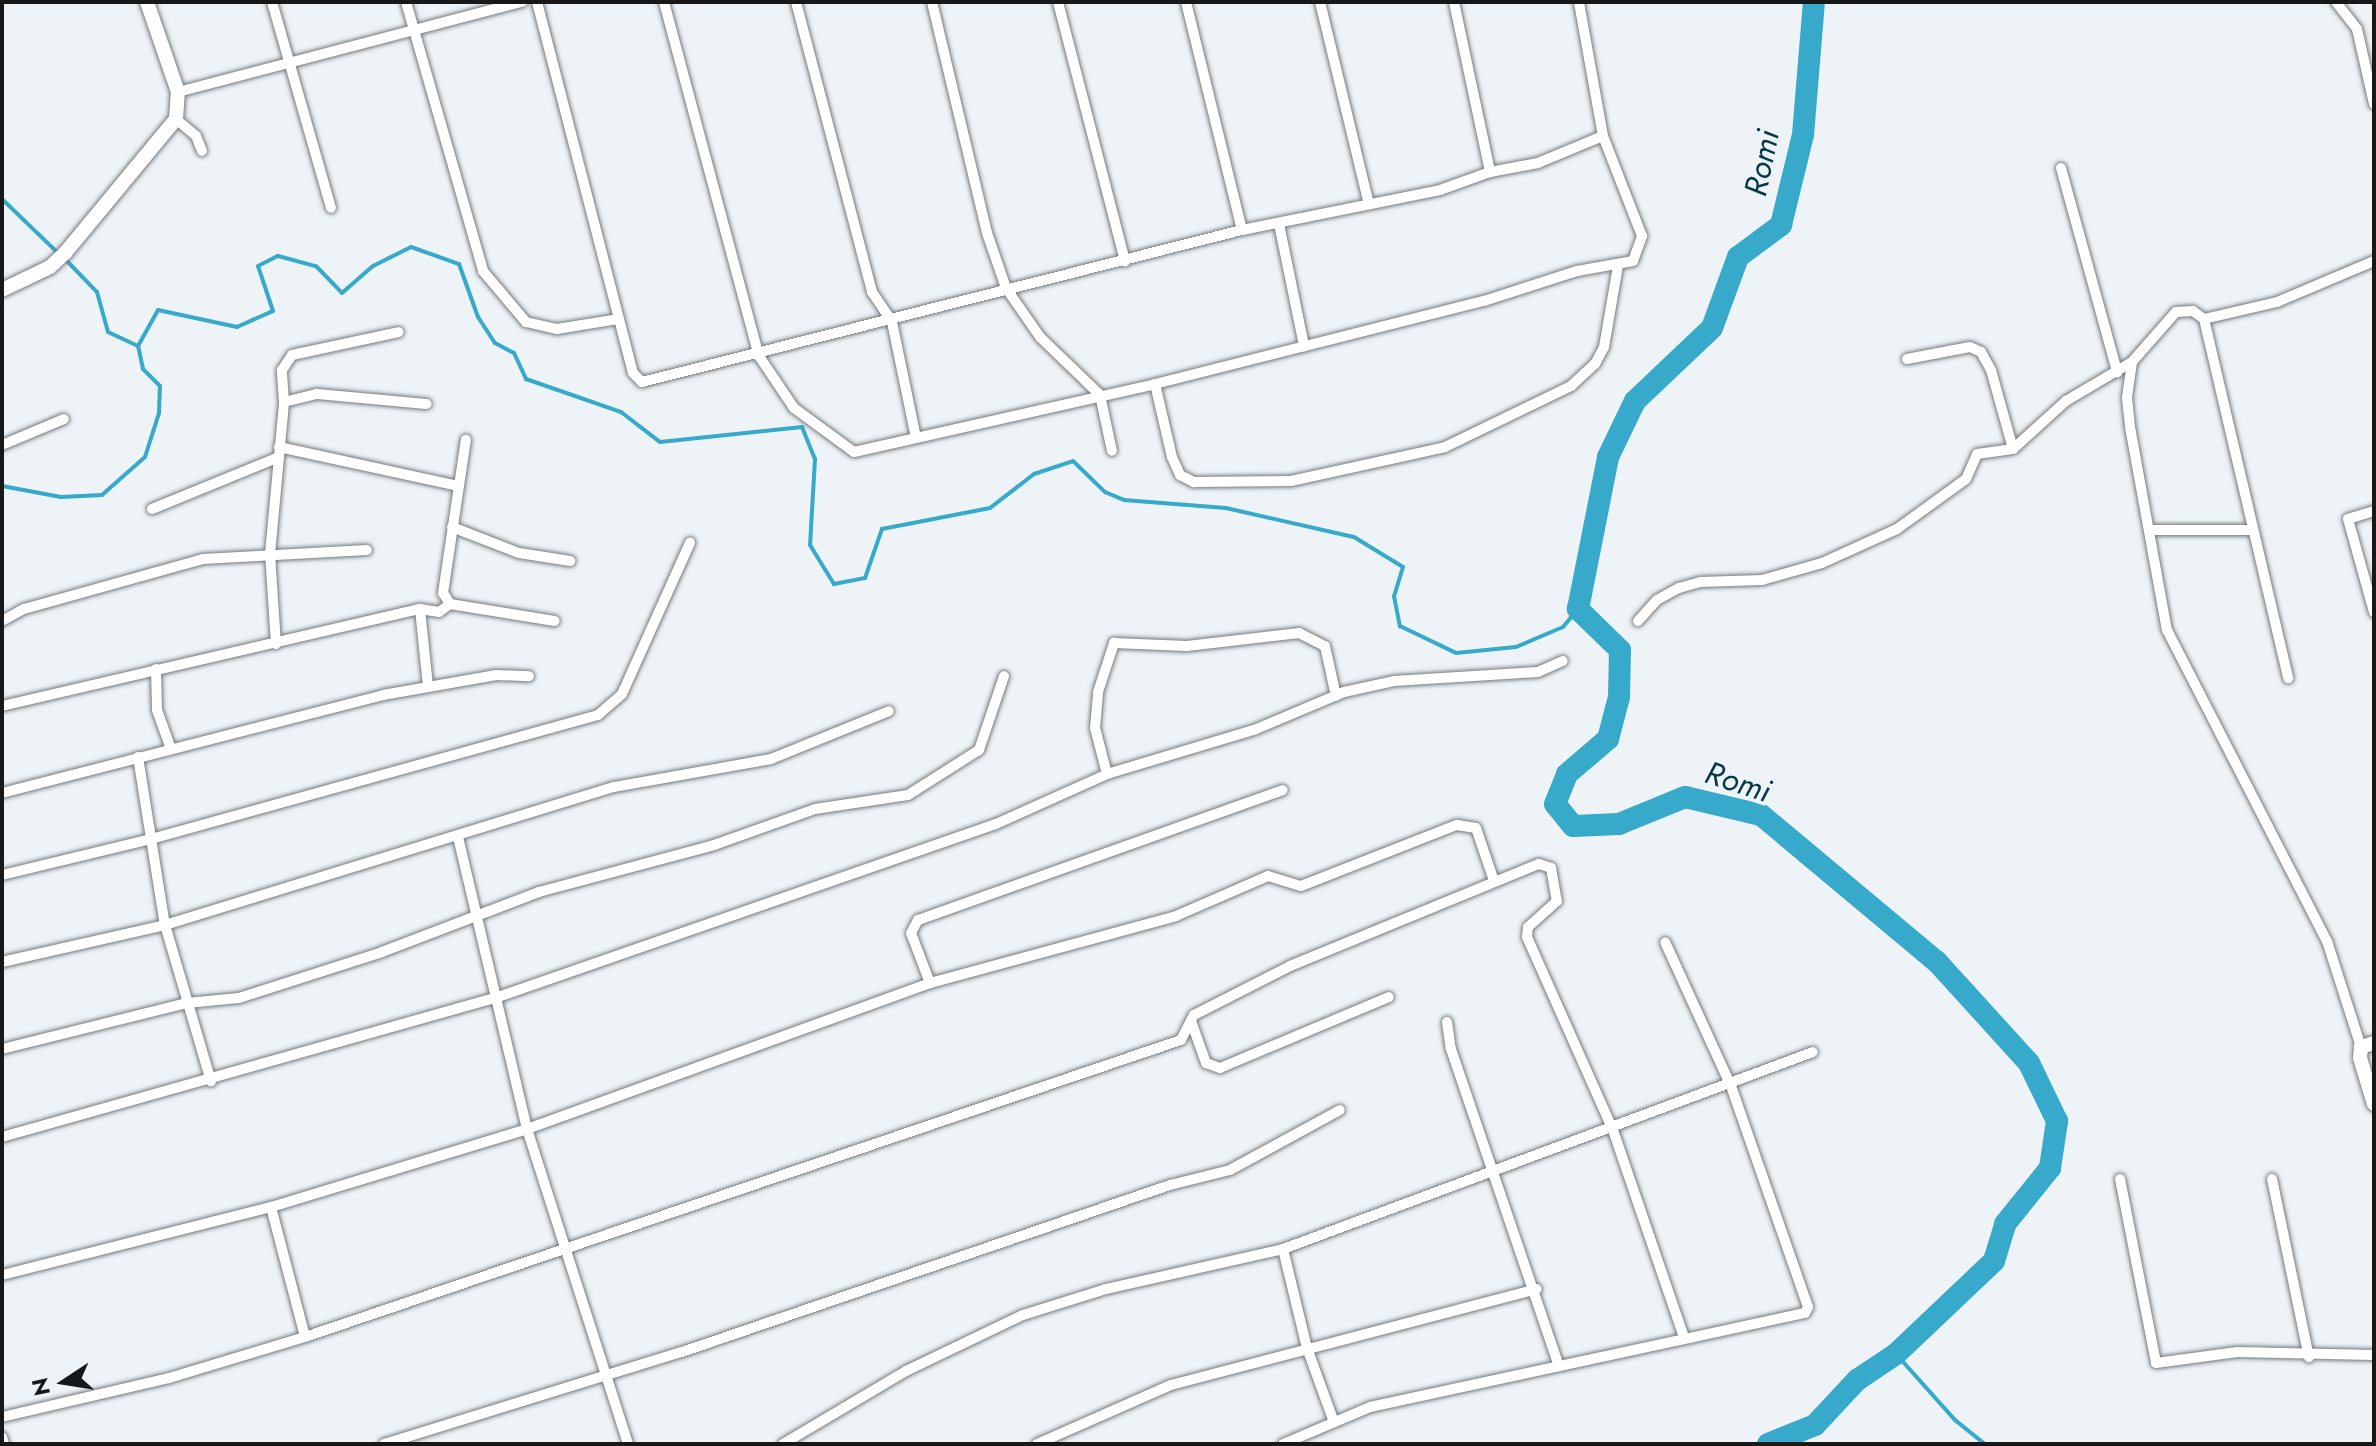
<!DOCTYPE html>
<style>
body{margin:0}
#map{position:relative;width:2376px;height:1446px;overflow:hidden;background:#eef3f7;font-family:Jost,sans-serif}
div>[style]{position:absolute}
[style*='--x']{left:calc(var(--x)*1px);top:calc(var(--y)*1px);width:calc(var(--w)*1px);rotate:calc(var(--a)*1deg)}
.stream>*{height:4px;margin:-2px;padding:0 2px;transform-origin:2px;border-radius:2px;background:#37a9ca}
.river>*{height:22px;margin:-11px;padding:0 11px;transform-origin:11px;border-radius:11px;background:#37a9ca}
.roads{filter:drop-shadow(0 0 2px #757a7d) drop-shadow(0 0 2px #757a7d)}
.street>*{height:10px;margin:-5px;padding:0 5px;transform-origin:5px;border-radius:5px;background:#fff}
.secondary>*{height:14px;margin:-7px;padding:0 7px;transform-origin:7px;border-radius:7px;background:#fff}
span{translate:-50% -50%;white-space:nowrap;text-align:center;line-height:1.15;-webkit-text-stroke:7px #eef3f7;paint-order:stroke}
.water-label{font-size:32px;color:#053947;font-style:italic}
.frame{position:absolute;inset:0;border:4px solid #161819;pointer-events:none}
.north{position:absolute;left:24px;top:1342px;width:80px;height:80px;-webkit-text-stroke:6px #eef3f7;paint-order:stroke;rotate:258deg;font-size:22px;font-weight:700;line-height:32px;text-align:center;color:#161819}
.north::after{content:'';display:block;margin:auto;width:28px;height:36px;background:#161819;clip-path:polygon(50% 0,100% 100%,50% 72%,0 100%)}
</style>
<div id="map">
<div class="stream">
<div style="--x:2;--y:199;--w:78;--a:44"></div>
<div style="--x:65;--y:259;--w:46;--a:45.9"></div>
<div style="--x:97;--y:292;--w:41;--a:74.6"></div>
<div style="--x:108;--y:332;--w:33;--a:25"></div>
<div style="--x:2;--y:486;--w:60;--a:10.6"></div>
<div style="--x:61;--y:497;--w:41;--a:-2.8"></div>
<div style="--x:102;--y:495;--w:57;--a:-41.5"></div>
<div style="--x:145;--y:457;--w:46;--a:-72.3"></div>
<div style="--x:159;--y:413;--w:27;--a:-88"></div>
<div style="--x:160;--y:386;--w:24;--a:-135"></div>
<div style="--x:143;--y:369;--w:24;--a:-102"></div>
<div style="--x:138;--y:346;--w:41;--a:-60.9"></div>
<div style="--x:158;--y:310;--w:81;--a:12.1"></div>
<div style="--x:237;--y:327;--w:39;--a:-24"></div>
<div style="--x:273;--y:311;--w:47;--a:-108.4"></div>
<div style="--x:258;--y:266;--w:22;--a:-27"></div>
<div style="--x:278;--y:256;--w:39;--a:15"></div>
<div style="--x:316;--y:266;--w:37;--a:46"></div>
<div style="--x:342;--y:293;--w:41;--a:-41.1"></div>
<div style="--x:373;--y:266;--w:42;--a:-26.6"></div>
<div style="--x:411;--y:247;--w:51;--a:19.5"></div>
<div style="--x:459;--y:264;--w:56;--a:70.3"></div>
<div style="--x:478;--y:317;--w:31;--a:57"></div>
<div style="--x:495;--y:343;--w:21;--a:28"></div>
<div style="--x:514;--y:353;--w:29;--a:65"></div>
<div style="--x:526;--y:379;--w:101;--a:19.2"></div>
<div style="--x:621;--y:412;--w:49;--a:37.6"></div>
<div style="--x:660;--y:442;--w:143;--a:-6"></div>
<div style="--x:802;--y:427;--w:35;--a:68"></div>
<div style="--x:815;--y:459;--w:86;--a:93.3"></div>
<div style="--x:810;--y:545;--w:46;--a:58.4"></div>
<div style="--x:834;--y:584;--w:32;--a:-11"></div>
<div style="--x:865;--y:578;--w:52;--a:-70.9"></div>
<div style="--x:882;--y:529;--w:110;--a:-11"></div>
<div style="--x:990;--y:508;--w:56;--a:-37.7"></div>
<div style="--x:1034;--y:474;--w:41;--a:-18.4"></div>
<div style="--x:1073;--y:461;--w:45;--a:44.1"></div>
<div style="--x:1105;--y:492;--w:21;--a:23"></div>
<div style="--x:1124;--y:500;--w:102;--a:4.5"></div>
<div style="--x:1226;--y:508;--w:131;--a:12.8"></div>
<div style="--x:1354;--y:537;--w:57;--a:31.5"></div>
<div style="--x:1403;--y:567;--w:30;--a:107"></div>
<div style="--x:1394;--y:596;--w:31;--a:79"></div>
<div style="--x:1400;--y:626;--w:62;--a:25.7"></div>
<div style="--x:1456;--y:653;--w:60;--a:-5.7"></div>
<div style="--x:1516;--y:647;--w:51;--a:-23.1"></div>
<div style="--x:1563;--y:627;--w:23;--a:-50"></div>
<div style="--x:1896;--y:1354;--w:89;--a:48.2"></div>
<div style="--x:1955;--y:1420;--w:38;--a:39"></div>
</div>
<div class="river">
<div style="--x:1768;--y:1444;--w:51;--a:-22"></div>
<div style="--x:1815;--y:1425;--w:62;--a:-47"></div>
<div style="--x:1857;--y:1380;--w:47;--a:-33.7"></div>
<div style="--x:1896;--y:1354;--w:135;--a:-43.5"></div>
<div style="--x:1994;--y:1261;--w:39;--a:-73"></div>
<div style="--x:2005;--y:1224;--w:72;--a:-51.2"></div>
<div style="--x:2050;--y:1168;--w:48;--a:-81.5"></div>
<div style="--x:2057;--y:1121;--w:64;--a:-115.8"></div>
<div style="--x:2029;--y:1063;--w:137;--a:-132.3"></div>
<div style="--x:1937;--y:962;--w:229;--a:-140.1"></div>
<div style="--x:1761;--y:815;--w:78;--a:-166.7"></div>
<div style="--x:1685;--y:797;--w:71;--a:157.8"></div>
<div style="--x:1619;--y:824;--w:46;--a:177.5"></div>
<div style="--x:1573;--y:826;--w:28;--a:-129"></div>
<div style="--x:1555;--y:804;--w:32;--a:-68"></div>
<div style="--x:1567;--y:774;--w:54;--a:-40.5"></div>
<div style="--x:1608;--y:739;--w:43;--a:-75.3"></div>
<div style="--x:1619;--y:697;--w:47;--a:-88.8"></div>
<div style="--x:1620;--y:650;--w:59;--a:-135.7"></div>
<div style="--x:1578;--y:609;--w:155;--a:-78.8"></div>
<div style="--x:1608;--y:457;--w:62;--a:-64.3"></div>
<div style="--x:1635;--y:401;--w:106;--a:-43.5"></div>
<div style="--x:1712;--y:328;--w:76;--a:-69.9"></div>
<div style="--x:1738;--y:257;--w:54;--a:-36.7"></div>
<div style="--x:1781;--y:225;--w:93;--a:-76.3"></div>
<div style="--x:1803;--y:135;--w:133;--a:-85.3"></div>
</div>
<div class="roads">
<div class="street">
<div style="--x:272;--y:2;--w:214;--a:74"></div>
<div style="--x:406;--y:2;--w:280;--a:74"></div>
<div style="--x:483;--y:271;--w:67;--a:49.9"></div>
<div style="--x:526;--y:322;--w:32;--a:13"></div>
<div style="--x:557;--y:329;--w:63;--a:-9.2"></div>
<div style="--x:537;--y:2;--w:383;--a:75.5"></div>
<div style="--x:633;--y:373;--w:13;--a:45"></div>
<div style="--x:642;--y:382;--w:619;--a:-14.22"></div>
<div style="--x:1242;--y:230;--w:202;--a:-11.4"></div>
<div style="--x:1440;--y:190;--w:53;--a:-19.8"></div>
<div style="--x:1490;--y:172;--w:49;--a:-10.6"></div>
<div style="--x:1538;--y:163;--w:70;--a:-22.6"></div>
<div style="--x:664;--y:2;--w:367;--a:75"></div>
<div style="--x:759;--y:356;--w:63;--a:56.1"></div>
<div style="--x:794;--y:408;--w:74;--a:36.3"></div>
<div style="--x:854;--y:452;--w:309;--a:-12.7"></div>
<div style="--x:1155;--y:384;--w:339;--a:-14.2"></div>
<div style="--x:1484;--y:301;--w:98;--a:-17.9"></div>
<div style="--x:1577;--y:271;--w:57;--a:-10.1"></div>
<div style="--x:1633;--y:261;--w:27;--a:-70"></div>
<div style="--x:1642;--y:236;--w:107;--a:-111.3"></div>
<div style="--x:1603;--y:136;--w:136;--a:-100.2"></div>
<div style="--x:796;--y:2;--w:300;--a:75.3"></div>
<div style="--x:872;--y:292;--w:36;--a:56"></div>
<div style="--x:892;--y:322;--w:118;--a:78.3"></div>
<div style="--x:932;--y:2;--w:237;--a:76.6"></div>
<div style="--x:987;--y:233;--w:58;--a:70.9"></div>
<div style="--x:1006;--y:288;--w:60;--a:55.2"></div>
<div style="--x:1040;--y:337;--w:83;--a:44"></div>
<div style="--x:1100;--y:395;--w:57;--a:77.9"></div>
<div style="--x:1058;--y:2;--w:268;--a:75.5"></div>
<div style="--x:1186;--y:2;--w:235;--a:76.2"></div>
<div style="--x:1320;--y:2;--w:208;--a:76.4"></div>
<div style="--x:1454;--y:2;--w:174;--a:78"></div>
<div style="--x:2336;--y:2;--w:34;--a:52"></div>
<div style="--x:2357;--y:29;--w:77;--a:77.2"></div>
<div style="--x:178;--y:92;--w:356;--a:-14.7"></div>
<div style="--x:176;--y:119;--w:26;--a:40"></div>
<div style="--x:196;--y:136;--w:16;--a:68"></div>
<div style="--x:2061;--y:168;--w:212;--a:74.6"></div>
<div style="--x:1279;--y:224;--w:125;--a:78.4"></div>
<div style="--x:2204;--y:319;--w:369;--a:76.8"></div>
<div style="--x:1907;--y:359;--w:64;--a:-10.8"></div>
<div style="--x:1970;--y:347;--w:12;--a:24"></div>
<div style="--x:1981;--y:352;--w:21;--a:61"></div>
<div style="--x:1991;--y:370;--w:82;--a:74.4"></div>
<div style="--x:2132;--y:362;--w:36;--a:98"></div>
<div style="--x:2127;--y:398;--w:29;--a:84"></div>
<div style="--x:2130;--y:427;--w:206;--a:79.7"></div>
<div style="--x:2167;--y:630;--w:350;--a:62.8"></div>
<div style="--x:2327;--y:941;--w:111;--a:72.2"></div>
<div style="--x:1155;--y:384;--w:75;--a:76.9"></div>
<div style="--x:1172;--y:457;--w:20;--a:66"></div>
<div style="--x:1180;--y:475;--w:16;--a:27"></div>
<div style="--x:1194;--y:482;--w:97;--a:-0.6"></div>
<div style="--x:1291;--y:481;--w:158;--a:-12.4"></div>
<div style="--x:1445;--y:447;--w:140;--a:-25.8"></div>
<div style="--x:1571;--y:386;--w:33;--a:-43"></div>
<div style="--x:1595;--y:364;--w:19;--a:-62"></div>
<div style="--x:1604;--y:347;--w:82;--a:-80.2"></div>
<div style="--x:284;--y:402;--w:32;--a:-94"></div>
<div style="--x:282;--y:370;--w:18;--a:-56"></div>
<div style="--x:292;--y:355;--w:109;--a:-12.1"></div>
<div style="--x:2;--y:445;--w:67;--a:-22.8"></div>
<div style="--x:279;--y:447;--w:183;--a:12.3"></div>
<div style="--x:152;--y:509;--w:137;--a:-22.3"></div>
<div style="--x:2374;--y:511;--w:27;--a:163"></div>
<div style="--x:2348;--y:519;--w:97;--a:74.4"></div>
<div style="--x:452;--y:527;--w:72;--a:21.2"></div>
<div style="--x:519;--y:553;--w:52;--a:8.9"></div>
<div style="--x:2153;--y:530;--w:100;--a:0"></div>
<div style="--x:450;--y:604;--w:106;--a:9.2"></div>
<div style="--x:420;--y:609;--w:78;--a:84.1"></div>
<div style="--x:2;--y:621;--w:25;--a:-29"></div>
<div style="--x:24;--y:609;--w:186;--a:-15.6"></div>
<div style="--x:203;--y:559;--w:164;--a:-3.1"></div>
<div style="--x:1638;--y:621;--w:28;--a:-48"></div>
<div style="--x:1657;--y:600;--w:25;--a:-29"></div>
<div style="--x:1679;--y:588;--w:22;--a:-16"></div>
<div style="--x:1700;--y:582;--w:62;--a:-1.8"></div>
<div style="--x:1762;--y:580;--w:62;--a:-15.8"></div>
<div style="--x:1822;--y:563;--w:82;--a:-24.4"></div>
<div style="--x:1897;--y:529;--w:85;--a:-35.9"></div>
<div style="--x:1966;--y:479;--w:27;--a:-66"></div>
<div style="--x:1977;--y:454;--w:36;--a:-8"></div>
<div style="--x:2013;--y:449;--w:72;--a:-42.2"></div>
<div style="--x:2066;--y:401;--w:77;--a:-30.6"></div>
<div style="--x:2132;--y:362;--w:67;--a:-48.7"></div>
<div style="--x:2176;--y:312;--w:17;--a:-3"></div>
<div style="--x:2193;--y:311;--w:14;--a:36"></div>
<div style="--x:2204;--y:319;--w:75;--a:-13.1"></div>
<div style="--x:2277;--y:302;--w:105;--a:-22.9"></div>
<div style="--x:276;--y:644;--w:90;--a:-93.8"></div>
<div style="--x:270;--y:554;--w:153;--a:-84.7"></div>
<div style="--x:284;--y:402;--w:34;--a:-14"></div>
<div style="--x:317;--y:394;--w:110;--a:5.2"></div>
<div style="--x:156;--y:669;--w:41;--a:88.6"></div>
<div style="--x:157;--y:710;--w:41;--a:70.3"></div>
<div style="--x:2;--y:706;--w:429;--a:-13.1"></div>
<div style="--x:420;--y:609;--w:19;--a:9"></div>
<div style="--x:439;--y:612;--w:14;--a:-36"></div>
<div style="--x:450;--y:604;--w:13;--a:-122"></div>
<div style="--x:443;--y:593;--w:155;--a:-81.5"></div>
<div style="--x:138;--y:757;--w:170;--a:80.9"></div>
<div style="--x:165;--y:925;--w:163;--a:73.6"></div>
<div style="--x:1107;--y:774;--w:48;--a:-104.6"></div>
<div style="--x:1095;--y:728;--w:36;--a:-85"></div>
<div style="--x:1098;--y:692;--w:52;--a:-71.9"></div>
<div style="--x:1114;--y:643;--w:73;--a:2.4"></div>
<div style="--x:1187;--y:646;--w:113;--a:-6.6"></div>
<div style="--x:1299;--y:633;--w:29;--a:27"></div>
<div style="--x:1325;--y:646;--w:51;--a:77.6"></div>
<div style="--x:2;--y:793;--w:393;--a:-14.4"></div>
<div style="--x:383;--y:695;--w:115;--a:-10"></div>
<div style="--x:496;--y:675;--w:33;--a:2"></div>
<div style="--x:458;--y:837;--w:300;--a:76.7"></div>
<div style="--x:527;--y:1129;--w:331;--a:72.2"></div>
<div style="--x:2;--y:875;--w:153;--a:-13.6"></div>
<div style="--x:151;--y:839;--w:464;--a:-15.5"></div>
<div style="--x:598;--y:715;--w:32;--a:-41"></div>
<div style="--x:622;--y:694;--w:166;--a:-65.8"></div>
<div style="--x:2;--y:962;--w:167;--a:-12.8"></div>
<div style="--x:165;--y:925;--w:470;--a:-17.1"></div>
<div style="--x:614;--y:787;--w:159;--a:-10.1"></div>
<div style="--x:771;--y:759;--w:127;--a:-22.1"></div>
<div style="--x:930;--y:983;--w:53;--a:-110.8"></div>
<div style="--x:911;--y:933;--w:15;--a:-62"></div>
<div style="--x:918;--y:920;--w:387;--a:-19.6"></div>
<div style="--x:1191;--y:1021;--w:45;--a:70.3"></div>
<div style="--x:1206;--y:1063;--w:15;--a:20"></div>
<div style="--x:1220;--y:1068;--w:183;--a:-22.8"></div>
<div style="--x:1447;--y:1022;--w:27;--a:82"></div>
<div style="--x:1451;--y:1049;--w:332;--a:71.2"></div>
<div style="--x:2;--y:1049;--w:191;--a:-14"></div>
<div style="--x:187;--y:1003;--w:52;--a:-5.5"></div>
<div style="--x:239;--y:998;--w:150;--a:-17.8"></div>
<div style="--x:382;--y:952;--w:168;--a:-20.9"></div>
<div style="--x:539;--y:892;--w:181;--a:-15"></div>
<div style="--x:714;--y:845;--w:107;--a:-19.6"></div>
<div style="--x:815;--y:809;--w:94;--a:-8.6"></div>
<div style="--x:908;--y:795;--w:84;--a:-32.4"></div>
<div style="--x:979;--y:750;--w:78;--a:-71.3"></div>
<div style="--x:2;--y:1137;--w:515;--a:-15.76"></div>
<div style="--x:498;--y:997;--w:527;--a:-19.16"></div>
<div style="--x:996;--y:824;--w:122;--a:-24.2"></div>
<div style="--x:1107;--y:774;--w:153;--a:-16.7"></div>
<div style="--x:1254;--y:730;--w:98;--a:-22.9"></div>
<div style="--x:1344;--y:692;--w:51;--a:-12.4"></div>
<div style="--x:1394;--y:681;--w:144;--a:-3.6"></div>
<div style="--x:1538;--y:672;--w:27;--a:-24"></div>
<div style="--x:2120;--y:1179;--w:187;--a:78.9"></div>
<div style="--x:2156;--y:1363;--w:82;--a:-7.7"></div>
<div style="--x:2237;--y:1352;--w:137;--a:1.3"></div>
<div style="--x:2272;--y:1179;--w:182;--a:78.3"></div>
<div style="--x:271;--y:1207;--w:134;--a:75.3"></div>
<div style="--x:1283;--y:1249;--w:102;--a:76.4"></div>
<div style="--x:1307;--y:1348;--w:79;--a:70"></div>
<div style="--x:2;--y:1275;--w:277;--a:-14.2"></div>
<div style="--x:271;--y:1207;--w:268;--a:-16.9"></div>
<div style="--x:527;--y:1129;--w:429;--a:-19.9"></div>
<div style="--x:930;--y:983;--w:255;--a:-15.2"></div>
<div style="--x:1176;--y:916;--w:100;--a:-23.5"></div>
<div style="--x:1268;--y:876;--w:34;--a:17"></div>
<div style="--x:1301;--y:886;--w:168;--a:-21.4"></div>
<div style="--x:1457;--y:825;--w:19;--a:9"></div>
<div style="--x:1476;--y:828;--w:56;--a:71.2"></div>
<div style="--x:2;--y:1417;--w:171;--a:-13.1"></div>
<div style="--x:169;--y:1378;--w:142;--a:-16.8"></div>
<div style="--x:305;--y:1337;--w:925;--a:-18.73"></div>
<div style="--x:1181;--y:1040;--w:28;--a:-63"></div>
<div style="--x:1194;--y:1015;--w:108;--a:-27"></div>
<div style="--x:1290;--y:966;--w:269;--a:-22.3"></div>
<div style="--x:1539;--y:864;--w:13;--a:18"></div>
<div style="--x:1551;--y:868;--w:34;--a:80"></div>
<div style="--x:1557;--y:901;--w:39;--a:138"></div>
<div style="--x:1528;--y:927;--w:10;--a:96"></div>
<div style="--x:1527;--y:937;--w:211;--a:66"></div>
<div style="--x:1613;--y:1130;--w:219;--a:71.1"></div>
<div style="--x:2;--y:1437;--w:7;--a:74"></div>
<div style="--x:384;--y:1444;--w:312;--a:-17.2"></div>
<div style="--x:682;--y:1352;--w:516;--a:-18.89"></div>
<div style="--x:1170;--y:1185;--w:62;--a:-14"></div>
<div style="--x:1230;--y:1170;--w:125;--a:-28.6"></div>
<div style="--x:783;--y:1444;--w:143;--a:-30.7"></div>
<div style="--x:906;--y:1371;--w:130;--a:-25.6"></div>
<div style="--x:1023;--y:1315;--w:87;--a:-17.4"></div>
<div style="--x:1106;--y:1289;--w:181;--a:-12.7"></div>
<div style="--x:1283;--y:1249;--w:565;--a:-20.39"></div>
<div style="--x:1037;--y:1444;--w:146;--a:-23.8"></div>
<div style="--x:1171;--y:1385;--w:378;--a:-14.7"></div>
<div style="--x:1283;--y:1444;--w:95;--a:-23"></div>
<div style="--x:1370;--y:1407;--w:445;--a:-12.2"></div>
<div style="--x:1805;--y:1313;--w:7;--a:-63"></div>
<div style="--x:1808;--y:1307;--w:234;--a:-109.2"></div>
<div style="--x:1731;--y:1086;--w:158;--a:-114.6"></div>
</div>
<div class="secondary">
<div style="--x:2;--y:290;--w:53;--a:-25.6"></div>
<div style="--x:50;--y:267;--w:21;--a:-43"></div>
<div style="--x:65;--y:253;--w:174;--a:-50.4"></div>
<div style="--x:176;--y:119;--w:27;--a:-86"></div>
<div style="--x:178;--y:92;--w:95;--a:-109"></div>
<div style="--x:2374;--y:1043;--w:14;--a:163"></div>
<div style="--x:2361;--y:1047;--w:11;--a:95"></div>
<div style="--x:2360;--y:1058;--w:48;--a:73.1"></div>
</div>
</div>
<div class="water-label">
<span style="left:1762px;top:163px;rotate:-78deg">Romi</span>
<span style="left:1738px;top:782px;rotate:18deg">Romi</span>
</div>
<div class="frame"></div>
<div class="north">N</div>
</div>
